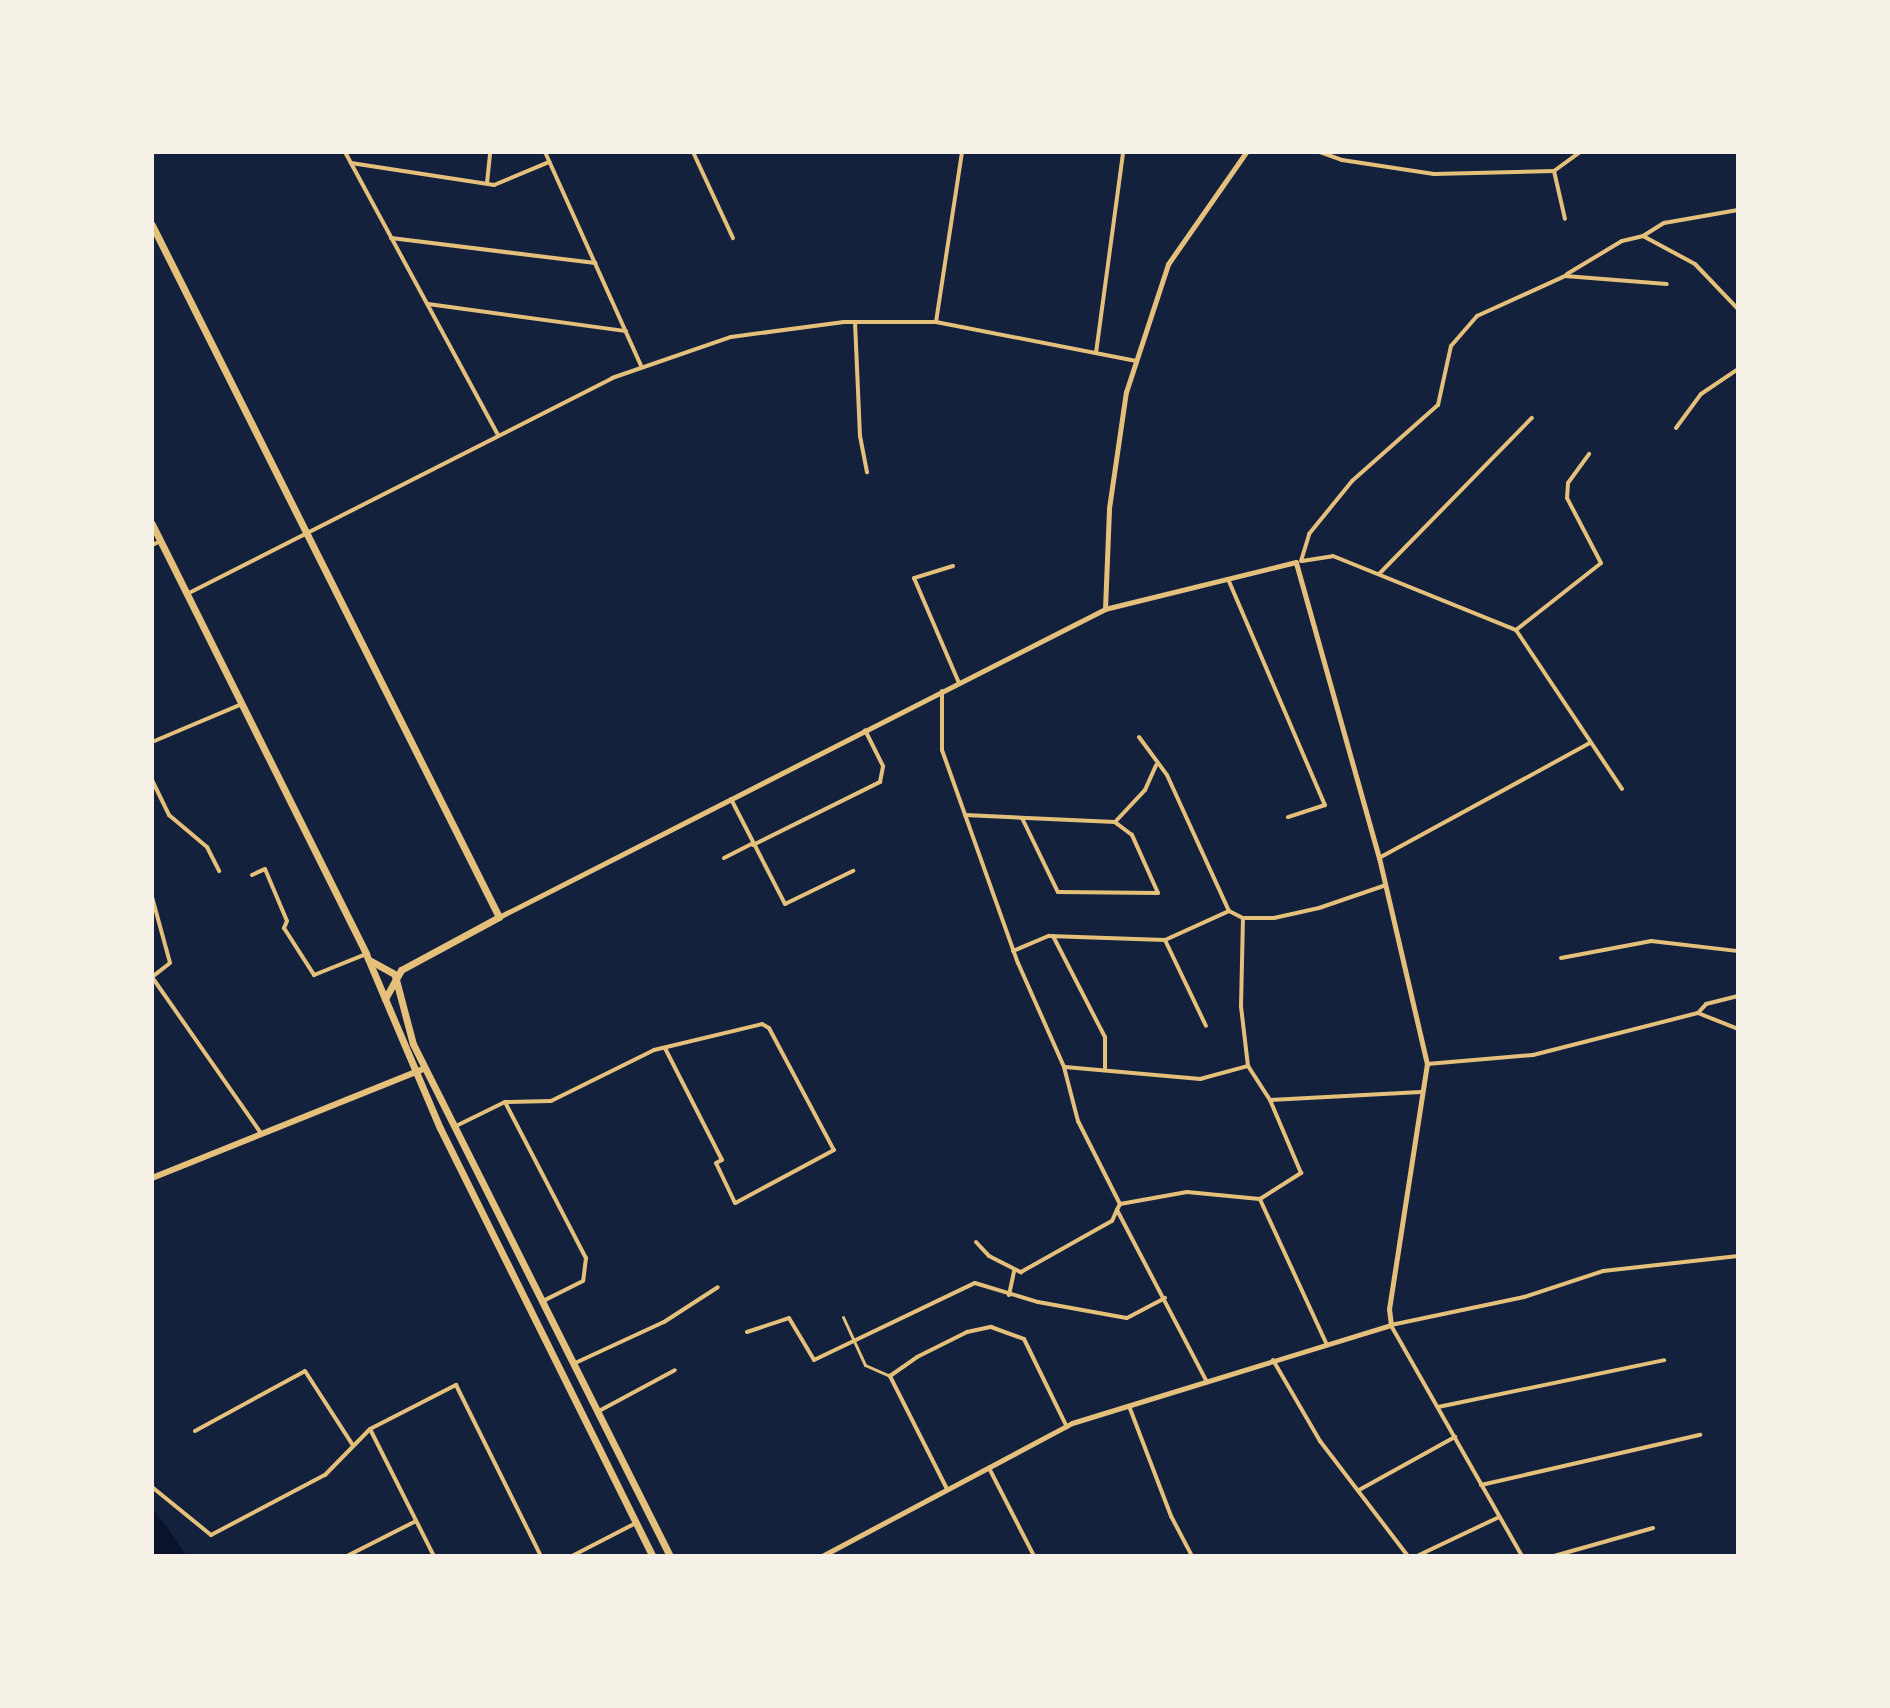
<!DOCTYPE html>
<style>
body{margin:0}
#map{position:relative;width:1890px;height:1708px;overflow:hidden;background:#14213d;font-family:Mulish,sans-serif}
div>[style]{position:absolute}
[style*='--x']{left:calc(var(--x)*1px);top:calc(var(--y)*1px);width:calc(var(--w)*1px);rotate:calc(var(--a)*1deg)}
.water>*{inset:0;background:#0b132b}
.pedestrian>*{height:3px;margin:-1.5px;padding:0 1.5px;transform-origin:1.5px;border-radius:1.5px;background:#e5c07b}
.minor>*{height:4px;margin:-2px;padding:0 2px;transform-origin:2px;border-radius:2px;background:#e5c07b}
.tertiary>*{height:5px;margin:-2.5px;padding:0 2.5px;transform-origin:2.5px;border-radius:2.5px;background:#e5c07b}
.secondary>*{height:6px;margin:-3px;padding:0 3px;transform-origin:3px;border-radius:3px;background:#e5c07b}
.primary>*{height:7px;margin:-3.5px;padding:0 3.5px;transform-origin:3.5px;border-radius:3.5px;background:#e5c07b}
span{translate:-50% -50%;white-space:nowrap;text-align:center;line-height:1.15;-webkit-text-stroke:6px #f6f1e7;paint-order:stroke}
.frame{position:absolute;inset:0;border:154px solid #f6f1e7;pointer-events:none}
</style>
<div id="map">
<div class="water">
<div style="clip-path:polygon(152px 1507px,171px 1533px,187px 1556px,152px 1556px)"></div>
</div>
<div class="pedestrian">
<div style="--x:843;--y:1317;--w:53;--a:65.4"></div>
<div style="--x:865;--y:1365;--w:27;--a:24"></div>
</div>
<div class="minor">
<div style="--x:345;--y:152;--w:322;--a:61.6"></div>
<div style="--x:545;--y:152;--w:235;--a:65.8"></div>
<div style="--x:693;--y:152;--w:95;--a:65.1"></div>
<div style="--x:1320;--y:152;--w:23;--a:20"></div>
<div style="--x:1342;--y:160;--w:93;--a:8.7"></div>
<div style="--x:1434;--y:174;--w:120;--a:-1.4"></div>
<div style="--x:1554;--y:171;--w:32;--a:-36"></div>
<div style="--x:351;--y:163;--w:145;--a:8.7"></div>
<div style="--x:494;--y:185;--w:60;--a:-22.7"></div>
<div style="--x:1554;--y:171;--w:49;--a:77.1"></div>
<div style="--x:487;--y:183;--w:31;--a:-84"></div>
<div style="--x:1643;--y:236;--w:25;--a:-32"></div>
<div style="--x:1664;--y:223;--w:75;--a:-10"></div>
<div style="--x:391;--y:238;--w:206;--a:7"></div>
<div style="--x:1567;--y:274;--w:64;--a:-31"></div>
<div style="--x:1622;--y:241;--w:22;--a:-13"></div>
<div style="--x:1643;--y:236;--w:59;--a:28.3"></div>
<div style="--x:1695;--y:264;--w:62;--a:46.3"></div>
<div style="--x:428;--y:304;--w:200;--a:7.8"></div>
<div style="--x:855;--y:322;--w:114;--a:87.5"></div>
<div style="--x:860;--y:436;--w:37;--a:79"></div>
<div style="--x:936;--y:322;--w:172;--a:-81.3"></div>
<div style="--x:1096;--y:353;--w:203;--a:-82.3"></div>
<div style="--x:1676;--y:428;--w:42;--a:-53.7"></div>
<div style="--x:1701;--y:394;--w:45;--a:-34"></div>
<div style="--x:152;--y:545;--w:10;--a:-24"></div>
<div style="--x:1301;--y:561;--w:28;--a:-73"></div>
<div style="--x:1309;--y:534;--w:68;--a:-50.9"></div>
<div style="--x:1352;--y:481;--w:115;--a:-41.5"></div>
<div style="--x:1438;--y:405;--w:60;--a:-77.6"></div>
<div style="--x:1451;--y:346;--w:40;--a:-49"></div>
<div style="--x:1477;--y:316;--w:97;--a:-24.4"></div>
<div style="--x:1565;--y:276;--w:102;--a:4.5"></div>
<div style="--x:1302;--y:561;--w:31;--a:-9"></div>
<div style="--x:1333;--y:556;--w:197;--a:22"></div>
<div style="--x:1516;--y:630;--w:191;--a:56.3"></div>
<div style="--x:953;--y:566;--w:41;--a:162.9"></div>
<div style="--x:914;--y:578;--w:114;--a:66.8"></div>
<div style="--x:1380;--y:573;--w:217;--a:-45.6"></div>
<div style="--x:1228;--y:579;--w:246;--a:66.8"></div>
<div style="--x:1325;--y:805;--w:39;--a:162"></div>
<div style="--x:187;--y:594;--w:477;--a:-26.9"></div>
<div style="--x:612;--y:378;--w:126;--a:-19"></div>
<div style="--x:731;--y:337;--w:114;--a:-7.6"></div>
<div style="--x:844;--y:322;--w:92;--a:0"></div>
<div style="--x:936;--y:322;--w:204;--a:11"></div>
<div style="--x:1516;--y:630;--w:108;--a:-38.2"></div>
<div style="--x:1601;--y:563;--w:73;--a:-117.6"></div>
<div style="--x:1567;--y:498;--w:15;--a:-86"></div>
<div style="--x:1568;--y:483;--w:36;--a:-54"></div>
<div style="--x:942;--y:691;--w:59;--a:90"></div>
<div style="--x:942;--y:750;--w:226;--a:70.4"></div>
<div style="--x:1018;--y:963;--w:114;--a:66.1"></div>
<div style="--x:1064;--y:1067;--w:56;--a:75.5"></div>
<div style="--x:1078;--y:1121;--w:93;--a:63.2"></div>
<div style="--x:1120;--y:1204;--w:7;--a:117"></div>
<div style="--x:1117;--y:1210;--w:194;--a:62.4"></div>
<div style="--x:1139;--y:737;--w:47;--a:53.6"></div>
<div style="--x:1167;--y:775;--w:149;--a:65.5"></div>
<div style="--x:1229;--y:911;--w:16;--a:27"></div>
<div style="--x:152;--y:742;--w:98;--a:-22.9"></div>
<div style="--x:152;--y:780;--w:39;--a:64"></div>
<div style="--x:169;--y:815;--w:50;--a:40.1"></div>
<div style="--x:207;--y:847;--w:27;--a:63"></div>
<div style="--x:731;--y:799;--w:118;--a:62.8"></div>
<div style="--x:785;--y:904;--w:76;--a:-25.9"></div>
<div style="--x:965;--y:815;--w:150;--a:2.7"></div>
<div style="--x:1115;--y:822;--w:44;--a:-46.8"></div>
<div style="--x:1145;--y:790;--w:27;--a:-66"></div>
<div style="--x:1022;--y:818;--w:82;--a:64.1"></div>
<div style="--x:1058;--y:892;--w:100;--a:0.6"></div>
<div style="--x:1158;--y:893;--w:64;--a:-114.1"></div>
<div style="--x:1132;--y:835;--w:21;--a:-143"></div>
<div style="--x:753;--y:845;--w:142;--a:-26.4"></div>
<div style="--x:880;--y:782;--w:16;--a:-79"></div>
<div style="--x:883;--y:766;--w:40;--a:-116.6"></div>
<div style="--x:724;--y:858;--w:33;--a:-27"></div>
<div style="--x:1379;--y:858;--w:240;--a:-28.6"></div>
<div style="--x:252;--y:875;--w:14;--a:-25"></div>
<div style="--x:265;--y:869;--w:56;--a:67.1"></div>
<div style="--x:287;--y:921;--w:8;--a:113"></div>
<div style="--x:284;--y:928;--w:56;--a:57.4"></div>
<div style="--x:314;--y:975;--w:56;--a:-22"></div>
<div style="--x:152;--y:897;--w:68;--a:74.7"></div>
<div style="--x:170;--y:963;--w:23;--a:142"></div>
<div style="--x:1053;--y:936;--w:114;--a:62.8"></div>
<div style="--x:1105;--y:1037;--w:32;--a:90"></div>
<div style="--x:1165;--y:940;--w:95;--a:64.5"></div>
<div style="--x:1013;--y:951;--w:39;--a:-23"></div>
<div style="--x:1049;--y:936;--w:116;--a:2"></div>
<div style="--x:1165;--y:940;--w:70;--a:-24.4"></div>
<div style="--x:1561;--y:958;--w:92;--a:-10.7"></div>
<div style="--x:1651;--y:941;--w:88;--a:6.6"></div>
<div style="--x:152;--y:977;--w:189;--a:55.1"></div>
<div style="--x:1698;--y:1013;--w:12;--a:-48"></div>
<div style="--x:1706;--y:1004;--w:33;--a:-14"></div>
<div style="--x:1427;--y:1064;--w:106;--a:-4.9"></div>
<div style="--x:1533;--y:1055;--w:170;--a:-14.3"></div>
<div style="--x:1698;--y:1013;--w:43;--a:21.8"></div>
<div style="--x:1065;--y:1067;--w:136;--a:5.1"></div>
<div style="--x:1200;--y:1079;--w:50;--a:-15.2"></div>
<div style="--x:1270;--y:1100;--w:151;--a:-3"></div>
<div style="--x:505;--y:1102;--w:176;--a:62.6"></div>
<div style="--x:586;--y:1258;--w:23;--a:97"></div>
<div style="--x:583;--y:1281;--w:45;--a:153.4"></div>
<div style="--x:456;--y:1126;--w:55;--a:-26.1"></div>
<div style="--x:505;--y:1102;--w:46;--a:-1.2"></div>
<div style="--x:551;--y:1101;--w:115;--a:-26.3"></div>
<div style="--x:654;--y:1050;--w:111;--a:-13.5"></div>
<div style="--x:762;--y:1024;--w:8;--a:30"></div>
<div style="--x:769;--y:1028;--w:138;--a:62"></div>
<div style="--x:834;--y:1150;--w:112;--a:151.8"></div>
<div style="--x:735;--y:1203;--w:44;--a:-115.4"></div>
<div style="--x:716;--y:1163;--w:7;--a:-27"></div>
<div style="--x:722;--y:1160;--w:126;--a:-117"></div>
<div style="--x:1120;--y:1204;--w:68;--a:-10.2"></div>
<div style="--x:1187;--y:1192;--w:73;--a:5.5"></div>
<div style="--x:976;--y:1242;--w:19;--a:47"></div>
<div style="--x:989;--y:1256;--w:36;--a:27"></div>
<div style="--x:1021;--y:1272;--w:104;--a:-29.3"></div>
<div style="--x:1112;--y:1221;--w:12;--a:-66"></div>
<div style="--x:1009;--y:1295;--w:25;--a:-78"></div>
<div style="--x:747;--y:1332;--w:44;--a:-18.4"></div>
<div style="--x:789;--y:1318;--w:49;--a:59.2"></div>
<div style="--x:814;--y:1360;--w:178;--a:-25.6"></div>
<div style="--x:975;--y:1283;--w:66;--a:16.8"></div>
<div style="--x:1038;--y:1302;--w:90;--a:10.2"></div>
<div style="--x:1127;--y:1318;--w:43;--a:-27.8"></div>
<div style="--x:1327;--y:1345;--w:161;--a:-114.7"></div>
<div style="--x:1260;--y:1199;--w:49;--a:-32.4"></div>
<div style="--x:1301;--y:1173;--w:79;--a:-113"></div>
<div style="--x:1270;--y:1100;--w:40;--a:-122.9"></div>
<div style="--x:1248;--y:1066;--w:60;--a:-96.7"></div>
<div style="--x:1241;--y:1006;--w:88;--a:-88.7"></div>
<div style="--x:1243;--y:918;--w:31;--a:0"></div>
<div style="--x:1274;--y:918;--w:46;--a:-12.5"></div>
<div style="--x:1319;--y:908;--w:71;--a:-18.9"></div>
<div style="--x:1273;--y:1360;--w:94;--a:59.9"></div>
<div style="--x:1320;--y:1441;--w:145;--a:52.6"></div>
<div style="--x:573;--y:1364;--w:100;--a:-24.8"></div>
<div style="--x:664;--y:1322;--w:64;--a:-32.9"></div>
<div style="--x:1129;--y:1406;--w:118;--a:69.1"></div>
<div style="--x:1171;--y:1516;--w:45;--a:62.3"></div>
<div style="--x:1438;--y:1407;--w:231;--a:-11.7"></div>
<div style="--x:599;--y:1411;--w:86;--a:-28.3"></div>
<div style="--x:370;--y:1429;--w:142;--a:63.3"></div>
<div style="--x:195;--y:1431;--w:125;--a:-28.6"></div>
<div style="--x:305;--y:1371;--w:87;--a:57.2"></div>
<div style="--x:989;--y:1468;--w:99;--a:62.9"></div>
<div style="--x:1481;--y:1485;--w:225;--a:-12.9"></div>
<div style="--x:152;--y:1487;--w:76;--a:39.1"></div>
<div style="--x:211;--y:1535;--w:129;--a:-27.8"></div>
<div style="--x:325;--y:1475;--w:64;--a:-45.6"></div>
<div style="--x:370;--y:1429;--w:97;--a:-27.1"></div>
<div style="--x:456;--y:1385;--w:191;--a:63.6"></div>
<div style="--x:947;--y:1489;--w:127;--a:-116.8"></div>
<div style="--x:890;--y:1376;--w:33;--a:-35"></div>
<div style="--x:917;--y:1357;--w:56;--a:-26.6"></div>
<div style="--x:967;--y:1332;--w:25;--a:-12"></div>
<div style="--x:991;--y:1327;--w:35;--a:20"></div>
<div style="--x:1024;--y:1339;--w:98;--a:64"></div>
<div style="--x:1359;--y:1490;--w:110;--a:-28.9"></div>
<div style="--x:347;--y:1556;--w:77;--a:-26.9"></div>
<div style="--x:572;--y:1556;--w:72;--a:-27.3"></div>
<div style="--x:1417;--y:1556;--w:91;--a:-25.4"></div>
<div style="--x:1522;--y:1556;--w:266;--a:-119.6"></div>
<div style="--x:1391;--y:1325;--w:136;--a:-11.9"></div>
<div style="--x:1524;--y:1297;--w:83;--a:-18.2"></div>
<div style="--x:1603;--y:1271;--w:136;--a:-6.3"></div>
<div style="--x:1554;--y:1556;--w:103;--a:-15.8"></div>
</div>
<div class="tertiary">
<div style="--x:499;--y:917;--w:680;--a:-26.94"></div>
<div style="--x:1105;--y:609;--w:101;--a:-87.7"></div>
<div style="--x:1109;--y:508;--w:117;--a:-81.7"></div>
<div style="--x:1126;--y:392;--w:135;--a:-71.8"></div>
<div style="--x:1168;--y:264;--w:136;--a:-55.1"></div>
<div style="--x:822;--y:1556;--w:283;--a:-28"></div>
<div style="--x:1072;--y:1423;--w:334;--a:-17.1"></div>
<div style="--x:1391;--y:1325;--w:16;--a:-97"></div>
<div style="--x:1389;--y:1309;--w:248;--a:-81.2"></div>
<div style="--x:1427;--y:1064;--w:212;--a:-103.1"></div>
<div style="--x:1379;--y:858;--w:307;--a:-105.7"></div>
<div style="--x:1296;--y:562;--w:197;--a:166.2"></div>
</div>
<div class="secondary">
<div style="--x:152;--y:1178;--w:294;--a:-21.9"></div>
</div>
<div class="primary">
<div style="--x:152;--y:225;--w:774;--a:63.37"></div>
<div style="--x:499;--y:917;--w:111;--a:151.6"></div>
<div style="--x:401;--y:970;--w:33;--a:119"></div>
<div style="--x:152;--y:524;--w:480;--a:63.5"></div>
<div style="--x:366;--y:954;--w:189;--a:67"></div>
<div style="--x:440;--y:1128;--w:478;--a:63.6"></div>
<div style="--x:371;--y:961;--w:26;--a:29"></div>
<div style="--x:395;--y:976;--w:70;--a:75.2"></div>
<div style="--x:413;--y:1044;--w:573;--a:63.35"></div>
</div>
<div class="frame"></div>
</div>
